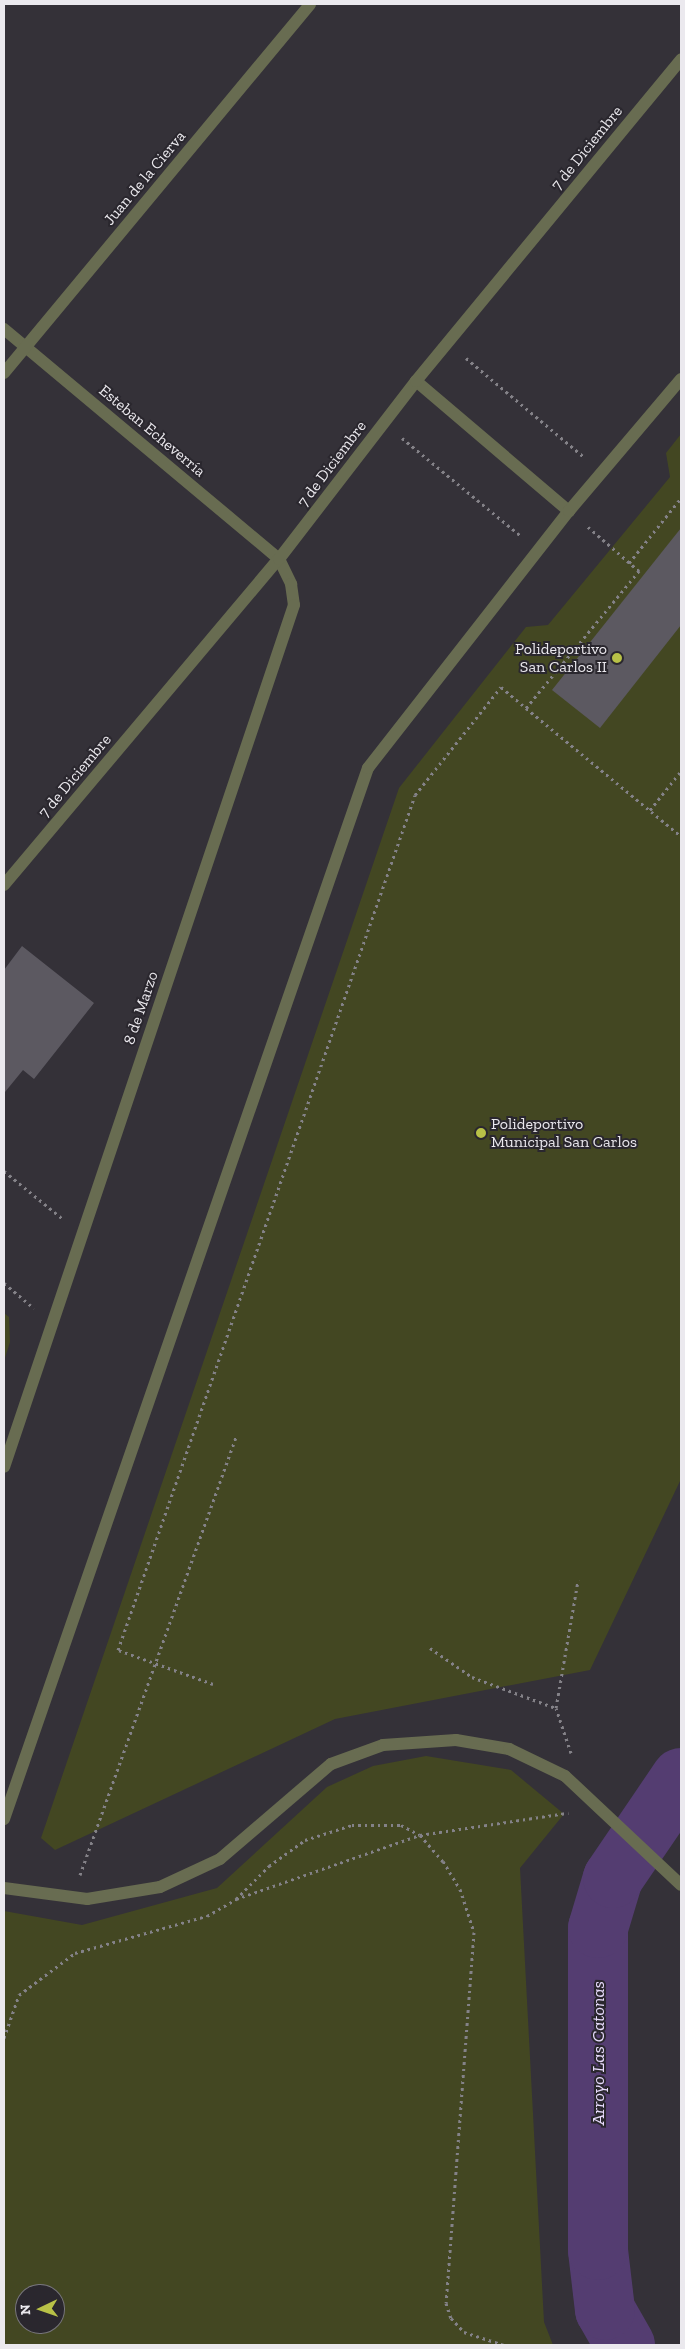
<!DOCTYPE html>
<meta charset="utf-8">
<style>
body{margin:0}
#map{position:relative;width:685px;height:2349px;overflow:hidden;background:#343138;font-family:"Zilla Slab",serif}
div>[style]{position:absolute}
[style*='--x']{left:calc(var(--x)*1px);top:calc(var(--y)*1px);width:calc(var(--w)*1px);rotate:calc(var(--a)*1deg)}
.green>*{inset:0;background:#434722}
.river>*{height:60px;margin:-30px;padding:0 30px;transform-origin:30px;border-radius:30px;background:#543d71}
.building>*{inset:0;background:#5c5961}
.path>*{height:3px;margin-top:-1.5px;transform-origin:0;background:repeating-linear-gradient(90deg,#848288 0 2.5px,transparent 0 6.5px)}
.minor>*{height:12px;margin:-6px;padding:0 6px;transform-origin:6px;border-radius:6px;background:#686c51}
.dots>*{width:14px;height:14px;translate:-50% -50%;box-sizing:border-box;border:2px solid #2a272e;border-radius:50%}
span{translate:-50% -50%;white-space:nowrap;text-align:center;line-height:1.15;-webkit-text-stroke:4px #2a272e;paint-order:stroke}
.street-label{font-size:16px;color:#ebe9ee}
.poi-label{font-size:16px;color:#ebe9ee}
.right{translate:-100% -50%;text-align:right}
.left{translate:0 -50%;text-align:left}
.water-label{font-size:18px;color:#e8dbfd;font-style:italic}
.frame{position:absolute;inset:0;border:5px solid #ebe9ee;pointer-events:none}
.north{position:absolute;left:15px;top:2284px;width:50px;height:50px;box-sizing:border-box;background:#2a272e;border:1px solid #77757b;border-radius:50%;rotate:267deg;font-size:14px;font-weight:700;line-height:20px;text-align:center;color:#ebe9ee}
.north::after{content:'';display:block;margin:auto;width:18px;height:22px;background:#b8c147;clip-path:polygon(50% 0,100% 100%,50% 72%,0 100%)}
</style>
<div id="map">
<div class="green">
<div style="clip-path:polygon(681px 434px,681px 1479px,590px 1670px,335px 1719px,55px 1850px,41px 1838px,399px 788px,526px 627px,548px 625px,670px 477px,666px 453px)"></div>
<div style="clip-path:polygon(4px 1313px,9px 1317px,10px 1342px,4px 1361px)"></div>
<div style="clip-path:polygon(evenodd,426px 1756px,511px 1770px,564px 1814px,520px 1868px,544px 2322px,553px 2345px,4px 2345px,4px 1911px,82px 1925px,217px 1888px,327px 1787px,373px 1766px,426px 1756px,25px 2294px,55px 2294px,55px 2324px,25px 2324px,25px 2294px)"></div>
</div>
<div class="river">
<div style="--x:625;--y:2345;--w:40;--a:-119.7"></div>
<div style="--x:605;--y:2310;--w:60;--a:-96.7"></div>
<div style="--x:598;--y:2250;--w:322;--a:-90"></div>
<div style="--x:598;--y:1928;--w:52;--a:-73.3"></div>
<div style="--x:613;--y:1878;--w:121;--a:-55.8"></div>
</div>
<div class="building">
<div style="clip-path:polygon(681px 528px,681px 625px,600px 728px,552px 690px)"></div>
<div style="clip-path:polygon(22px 946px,94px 1003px,34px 1079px,23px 1070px,5px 1092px,4px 970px)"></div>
</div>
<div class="path">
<div style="--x:466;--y:358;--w:154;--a:40"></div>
<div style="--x:402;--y:438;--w:154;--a:39.5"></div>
<div style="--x:629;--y:563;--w:83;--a:-51.3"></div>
<div style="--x:526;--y:708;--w:201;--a:39.6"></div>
<div style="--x:650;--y:810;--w:50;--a:-51.5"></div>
<div style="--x:4;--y:1171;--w:77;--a:39.2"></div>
<div style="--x:4;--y:1283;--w:39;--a:40"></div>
<div style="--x:430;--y:1648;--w:51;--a:34.6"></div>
<div style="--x:472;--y:1677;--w:90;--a:20.3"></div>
<div style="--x:213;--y:1684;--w:101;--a:-160.3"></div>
<div style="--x:118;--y:1650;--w:905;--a:-70.84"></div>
<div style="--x:415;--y:795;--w:138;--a:-51.5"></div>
<div style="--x:501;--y:687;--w:33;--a:40"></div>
<div style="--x:526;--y:708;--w:178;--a:-50.5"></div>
<div style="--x:639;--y:571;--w:69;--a:-139.1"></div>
<div style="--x:571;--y:1753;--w:47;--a:-108.4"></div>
<div style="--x:556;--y:1708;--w:130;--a:-80.2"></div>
<div style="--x:80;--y:1875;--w:465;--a:-70.4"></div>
<div style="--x:236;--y:1899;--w:47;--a:-45"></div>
<div style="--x:269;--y:1866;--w:44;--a:-35.8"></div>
<div style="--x:305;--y:1840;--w:49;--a:-17.7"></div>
<div style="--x:352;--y:1825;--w:49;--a:0"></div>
<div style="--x:401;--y:1825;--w:21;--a:28"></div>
<div style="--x:420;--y:1835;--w:35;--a:49"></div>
<div style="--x:443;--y:1861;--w:33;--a:59"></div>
<div style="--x:460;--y:1889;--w:45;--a:72"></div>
<div style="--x:474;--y:1932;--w:372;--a:94.3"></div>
<div style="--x:446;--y:2303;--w:16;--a:72"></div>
<div style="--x:451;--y:2318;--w:19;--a:47"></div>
<div style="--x:464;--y:2332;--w:42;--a:18"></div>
<div style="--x:4;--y:2038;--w:46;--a:-70.8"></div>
<div style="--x:19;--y:1995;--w:70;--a:-36.9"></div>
<div style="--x:75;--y:1953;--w:137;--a:-15.7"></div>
<div style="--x:207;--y:1916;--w:34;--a:-30"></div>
<div style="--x:236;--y:1899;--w:195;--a:-19.2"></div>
<div style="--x:420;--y:1835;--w:150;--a:-8.5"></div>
</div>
<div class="minor">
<div style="--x:4;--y:329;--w:359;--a:39.9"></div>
<div style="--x:279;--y:559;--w:28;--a:64"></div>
<div style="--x:291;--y:584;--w:21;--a:82"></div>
<div style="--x:294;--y:605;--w:909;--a:108.59"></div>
<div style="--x:4;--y:373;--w:479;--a:-50.3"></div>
<div style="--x:416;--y:381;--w:201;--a:40.4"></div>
<div style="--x:4;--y:885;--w:426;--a:-49.9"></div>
<div style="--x:279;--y:559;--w:225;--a:-52.4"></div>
<div style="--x:416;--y:381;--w:417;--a:-50.5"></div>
<div style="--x:4;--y:1819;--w:1112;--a:-70.9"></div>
<div style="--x:368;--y:768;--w:326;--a:-52"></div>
<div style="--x:569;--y:511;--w:173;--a:-49.7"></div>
<div style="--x:4;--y:1888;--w:84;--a:7.5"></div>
<div style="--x:87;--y:1899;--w:74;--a:-9.3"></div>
<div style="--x:160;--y:1887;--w:66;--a:-25"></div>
<div style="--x:220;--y:1859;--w:146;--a:-40.6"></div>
<div style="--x:331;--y:1764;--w:55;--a:-20.1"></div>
<div style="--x:383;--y:1745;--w:73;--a:-3.9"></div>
<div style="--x:456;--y:1740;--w:54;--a:9.6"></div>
<div style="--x:509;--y:1749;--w:62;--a:25.7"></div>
<div style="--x:565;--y:1776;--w:159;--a:43.2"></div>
</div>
<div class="dots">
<div style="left:617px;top:658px;background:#b8c147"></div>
<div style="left:481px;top:1133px;background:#b8c147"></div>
</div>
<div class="street-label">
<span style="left:587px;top:148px;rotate:-51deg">7 de Diciembre</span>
<span style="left:145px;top:178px;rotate:-50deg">Juan de la Cierva</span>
<span style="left:152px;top:431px;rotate:40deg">Esteban Echeverría</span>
<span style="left:332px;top:464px;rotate:-53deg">7 de Diciembre</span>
<span style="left:75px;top:776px;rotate:-50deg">7 de Diciembre</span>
<span style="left:141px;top:1008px;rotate:-71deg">8 de Marzo</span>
</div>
<div class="poi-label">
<span class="right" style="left:607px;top:658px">Polideportivo<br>San Carlos II</span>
<span class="left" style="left:491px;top:1133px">Polideportivo<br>Municipal San Carlos</span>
</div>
<div class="water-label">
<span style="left:598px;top:2053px;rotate:-90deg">Arroyo Las Catonas</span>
</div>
<div class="frame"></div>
<div class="north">N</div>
</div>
